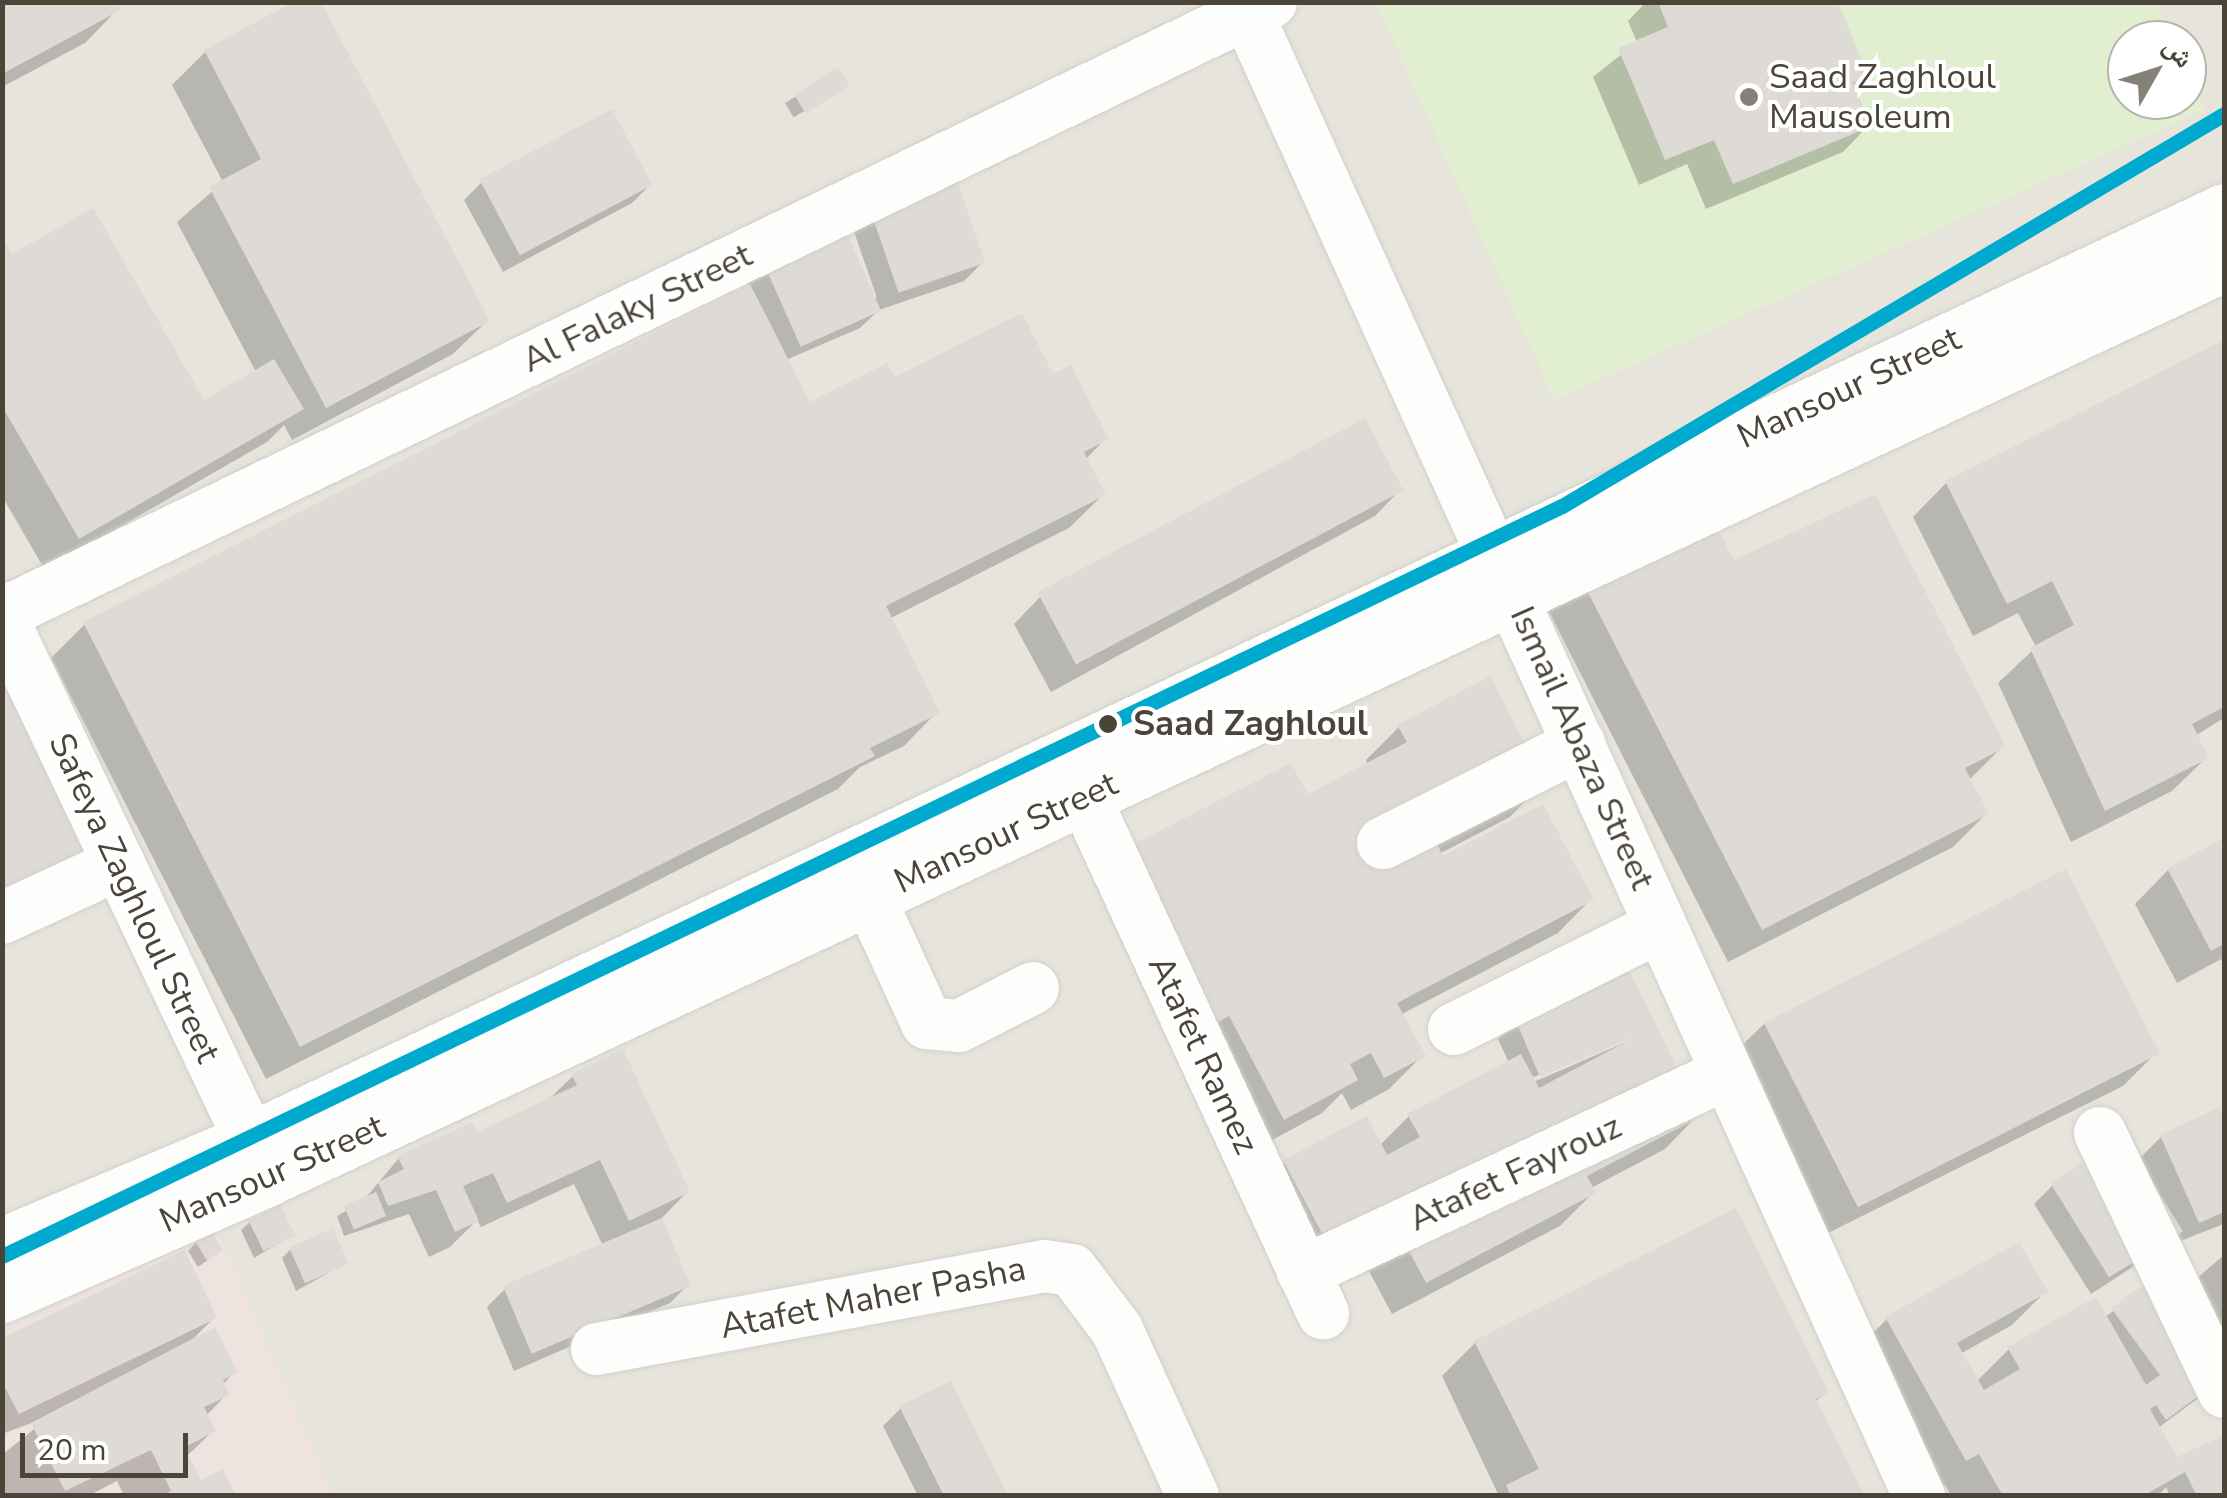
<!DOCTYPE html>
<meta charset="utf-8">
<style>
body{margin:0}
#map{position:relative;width:2227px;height:1498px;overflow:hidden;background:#f4f2ee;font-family:"Nunito Sans","Noto Naskh Arabic",sans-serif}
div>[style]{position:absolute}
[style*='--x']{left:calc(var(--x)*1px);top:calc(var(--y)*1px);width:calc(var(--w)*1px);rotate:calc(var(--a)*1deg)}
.residential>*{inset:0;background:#e7e4dc}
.medical>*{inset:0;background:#eee3df}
.green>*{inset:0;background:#e1eecf}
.shadow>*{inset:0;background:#0003;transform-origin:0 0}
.building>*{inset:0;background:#dedbd6;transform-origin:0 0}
.roads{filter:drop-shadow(0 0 2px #d2d0cb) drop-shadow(0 0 2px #d2d0cb)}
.minor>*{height:52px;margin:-26px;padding:0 26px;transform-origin:26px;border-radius:26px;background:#fdfdfc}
.tertiary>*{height:55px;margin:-27.5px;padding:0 27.5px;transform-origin:27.5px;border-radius:27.5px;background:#fdfdfc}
.metro-1>*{height:15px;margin:-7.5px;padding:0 7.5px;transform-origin:7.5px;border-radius:7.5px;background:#00a9ce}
.dots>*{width:28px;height:28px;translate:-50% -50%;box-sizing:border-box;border:5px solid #fff;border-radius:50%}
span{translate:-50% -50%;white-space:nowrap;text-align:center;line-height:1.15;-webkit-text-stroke:8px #fff;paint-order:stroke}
.poi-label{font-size:35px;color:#4b4439}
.left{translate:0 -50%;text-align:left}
.street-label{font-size:35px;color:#4b4439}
.stop-label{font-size:35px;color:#4b4439;font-weight:700}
.frame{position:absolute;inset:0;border:5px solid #4b4439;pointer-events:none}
.north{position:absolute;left:2107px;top:20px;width:100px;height:100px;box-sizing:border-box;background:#fff;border:2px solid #b7b4b0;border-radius:50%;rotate:51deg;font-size:28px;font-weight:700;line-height:40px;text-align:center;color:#4b4439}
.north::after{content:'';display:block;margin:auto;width:35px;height:45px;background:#868178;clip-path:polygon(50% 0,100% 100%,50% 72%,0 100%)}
.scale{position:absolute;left:20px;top:1433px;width:168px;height:45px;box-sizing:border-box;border:5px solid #4b4439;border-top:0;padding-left:12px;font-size:30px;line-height:35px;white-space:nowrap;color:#4b4439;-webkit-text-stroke:8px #fff;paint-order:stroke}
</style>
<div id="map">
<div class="residential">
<div style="clip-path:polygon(evenodd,3px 3px,2224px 3px,2224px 1495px,3px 1496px,3px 3px,2127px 40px,2187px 40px,2187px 100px,2127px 100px,2127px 40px)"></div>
</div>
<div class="medical">
<div style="clip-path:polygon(207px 1207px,333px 1495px,3px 1495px,2px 1302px)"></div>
</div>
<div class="green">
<div style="clip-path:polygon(1376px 3px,2156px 3px,2173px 40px,2127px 40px,2127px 100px,2187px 100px,2187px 70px,2205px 110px,1554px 400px)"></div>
</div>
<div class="shadow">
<div style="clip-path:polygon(2px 2px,118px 9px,85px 43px,2px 87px)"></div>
<div style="clip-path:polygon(1646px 2px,1835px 2px,1866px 76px,1853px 89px,1869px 125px,1843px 152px,1706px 209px,1687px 164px,1639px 185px,1593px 77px,1637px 42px,1628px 21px)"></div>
<div style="clip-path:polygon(205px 52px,487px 321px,453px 354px,292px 440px,284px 425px,267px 442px,45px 570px,2px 496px,2px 242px,11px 257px,203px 404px,256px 372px,177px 222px,223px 182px,172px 85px)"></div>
<div style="left:838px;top:71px;width:17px;height:62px;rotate:59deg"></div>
<div style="clip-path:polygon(482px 182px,650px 185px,632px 203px,503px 272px,464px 200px)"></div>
<div style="clip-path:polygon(868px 202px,982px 263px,964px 281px,879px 310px,860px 328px,786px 360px,809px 405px,894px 381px,1052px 378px,1106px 438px,1085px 460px,1103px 495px,1069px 528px,889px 619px,937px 712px,904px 746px,860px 767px,838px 789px,266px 1079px,51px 658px,85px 624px,749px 288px,741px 269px,759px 251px,877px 298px,850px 220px)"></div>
<div style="clip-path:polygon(2224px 343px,2224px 718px,2195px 736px,2206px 758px,2172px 791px,2071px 842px,1998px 683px,2036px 647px,2018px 613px,1973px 636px,1913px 517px,1946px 483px)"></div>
<div style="clip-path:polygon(1401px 489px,1375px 516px,1051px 692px,1014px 624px,1040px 597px)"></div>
<div style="clip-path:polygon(1733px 563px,2003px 746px,1969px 780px,1986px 814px,1953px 847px,1728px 962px,1548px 610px,1581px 577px)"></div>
<div style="clip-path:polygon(1399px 727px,1543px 783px,1510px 817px,1439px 854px,1442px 860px,1591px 899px,1558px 933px,1400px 1015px,1422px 1056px,1389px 1089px,1351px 1110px,1342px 1093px,1322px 1113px,1250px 1152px,1184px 1053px,1095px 884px,1129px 850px,1307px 797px,1368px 765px,1366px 760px)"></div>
<div style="clip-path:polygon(2224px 841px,2224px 966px,2221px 959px,2177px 983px,2135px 904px,2168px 870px)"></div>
<div style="clip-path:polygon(evenodd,1628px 973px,1698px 1115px,1665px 1149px,1591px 1188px,1593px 1193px,1560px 1226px,1392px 1314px,1362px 1258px,1301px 1290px,1252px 1195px,1285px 1162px,1379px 1146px,1409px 1116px,1509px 1063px,1498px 1039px,1516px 1021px,1628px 973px,1633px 1033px,1633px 1039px,1529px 1084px,1527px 1080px,1633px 1033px)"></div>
<div style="clip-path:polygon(1765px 1023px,2156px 1053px,2123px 1086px,1822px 1236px,1731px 1056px)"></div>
<div style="clip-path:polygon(573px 1076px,687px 1192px,660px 1220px,688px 1285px,670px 1303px,514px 1371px,487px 1307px,505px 1289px,603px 1246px,574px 1184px,481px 1227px,477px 1220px,450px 1247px,429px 1257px,409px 1214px,344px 1236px,337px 1216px,363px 1201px,399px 1158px,476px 1135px,545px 1103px)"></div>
<div style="clip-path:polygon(2224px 1108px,2224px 1224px,2162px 1248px,2091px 1294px,2034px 1204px,2052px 1186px,2137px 1161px,2161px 1137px)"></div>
<div style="clip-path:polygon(250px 1222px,292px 1235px,254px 1258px,241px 1230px)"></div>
<div style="clip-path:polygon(196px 1242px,220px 1251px,198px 1267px,188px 1251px)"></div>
<div style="clip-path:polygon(290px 1250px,346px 1263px,296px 1291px,282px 1258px)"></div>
<div style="clip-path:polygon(2224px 1255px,2224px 1379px,2158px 1428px,2177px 1462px,2224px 1437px,2224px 1496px,2170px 1496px,2166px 1487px,2158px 1496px,1951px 1496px,1945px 1485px,1932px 1492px,1854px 1352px,1887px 1319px,2045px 1292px,2012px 1325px,1960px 1354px,1976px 1382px,2009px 1349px,2105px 1317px,2174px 1265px,2195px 1280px)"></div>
<div style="clip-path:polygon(214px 1318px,192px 1340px,235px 1372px,222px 1385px,227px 1394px,206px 1416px,213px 1431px,187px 1456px,200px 1483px,233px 1496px,124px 1496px,117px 1481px,88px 1496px,2px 1496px,2px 1455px,50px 1416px,2px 1434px,2px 1341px)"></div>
<div style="clip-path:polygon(1475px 1343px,1826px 1392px,1815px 1402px,1862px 1496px,1499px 1496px,1442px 1376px)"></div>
<div style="clip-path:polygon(901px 1408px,1005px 1496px,918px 1496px,883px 1426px)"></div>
</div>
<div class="building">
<div style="clip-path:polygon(2px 2px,117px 2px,121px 10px,2px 74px)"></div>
<div style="clip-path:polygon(293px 2px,321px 2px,490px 321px,326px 408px,209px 187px,261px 159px,204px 50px)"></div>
<div style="clip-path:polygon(1658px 2px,1838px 2px,1869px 77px,1853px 83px,1872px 126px,1733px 184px,1714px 140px,1665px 160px,1618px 48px,1668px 27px)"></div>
<div style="left:838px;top:67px;width:22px;height:52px;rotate:58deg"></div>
<div style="left:612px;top:109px;width:86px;height:150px;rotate:62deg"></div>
<div style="left:954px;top:171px;width:97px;height:92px;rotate:71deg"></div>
<div style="clip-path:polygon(93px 208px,204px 400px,274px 359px,304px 409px,79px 539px,2px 406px,2px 237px,12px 254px)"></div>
<div style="left:838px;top:214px;width:106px;height:88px;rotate:66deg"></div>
<div style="clip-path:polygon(750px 284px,810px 402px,887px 363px,895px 377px,1022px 313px,1053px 374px,1071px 365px,1109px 439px,1084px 452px,1106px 495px,886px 606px,940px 713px,870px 748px,875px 756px,300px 1047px,83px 622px)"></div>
<div style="clip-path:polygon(2224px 340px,2224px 707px,2192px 724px,2209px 758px,2105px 811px,2030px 648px,2074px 625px,2052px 581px,2007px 604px,1945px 481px)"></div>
<div style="left:1365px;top:418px;width:82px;height:371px;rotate:62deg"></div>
<div style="clip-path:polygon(1875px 494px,2006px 747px,1965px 768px,1989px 814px,1762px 930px,1579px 575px,1707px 509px,1734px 560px)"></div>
<div style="clip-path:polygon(2px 676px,99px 881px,2px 916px)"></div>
<div style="clip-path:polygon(1490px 676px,1546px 784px,1436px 842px,1443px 856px,1543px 804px,1594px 900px,1397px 1003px,1426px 1056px,1384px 1078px,1371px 1053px,1350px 1064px,1358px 1080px,1284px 1120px,1229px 1016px,1218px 1022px,1127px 848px,1291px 763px,1308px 794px,1407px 742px,1397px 725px)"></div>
<div style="clip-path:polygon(2224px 838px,2224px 944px,2211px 951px,2167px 868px)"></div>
<div style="left:2066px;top:869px;width:207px;height:339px;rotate:63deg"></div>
<div style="clip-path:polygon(1629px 970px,1701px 1116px,1587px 1176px,1596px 1193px,1426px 1283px,1396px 1226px,1335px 1258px,1283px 1160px,1367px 1116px,1387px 1155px,1420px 1137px,1407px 1114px,1521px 1054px,1539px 1088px,1639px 1035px,1540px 1077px,1515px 1019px)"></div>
<div style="clip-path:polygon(623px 1049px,690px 1192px,629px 1221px,600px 1160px,507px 1203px,493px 1173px,463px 1186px,479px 1221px,455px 1232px,436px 1190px,388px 1206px,378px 1182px,404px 1169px,397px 1156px,472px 1122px,477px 1132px,577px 1085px,571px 1074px)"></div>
<div style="clip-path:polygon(2224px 1105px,2224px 1212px,2199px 1223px,2160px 1135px)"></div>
<div style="left:2124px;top:1137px;width:111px;height:87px;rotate:58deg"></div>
<div style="left:376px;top:1192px;width:26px;height:35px;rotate:67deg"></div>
<div style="left:280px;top:1205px;width:34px;height:35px;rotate:64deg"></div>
<div style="clip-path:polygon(1736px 1208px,1829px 1392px,1816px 1399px,1865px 1496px,1511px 1496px,1506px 1485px,1539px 1469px,1474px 1341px)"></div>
<div style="left:662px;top:1218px;width:74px;height:173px;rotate:67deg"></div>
<div style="left:333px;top:1228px;width:39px;height:48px;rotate:66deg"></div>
<div style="left:211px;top:1230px;width:24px;height:19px;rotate:60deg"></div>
<div style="clip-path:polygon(2019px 1242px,2048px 1292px,1957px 1343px,1984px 1390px,2020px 1369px,2007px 1347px,2096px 1297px,2146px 1385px,2160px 1375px,2111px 1308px,2175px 1262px,2224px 1330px,2224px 1377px,2166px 1420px,2156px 1405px,2150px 1409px,2177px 1457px,2224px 1435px,2224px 1496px,2197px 1496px,2185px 1472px,2143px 1496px,2003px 1496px,1979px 1454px,1966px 1461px,1885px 1317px)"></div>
<div style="clip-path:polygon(185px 1250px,217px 1318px,19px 1414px,2px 1382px,2px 1338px)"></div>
<div style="clip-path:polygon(215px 1327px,238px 1373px,223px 1380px,230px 1395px,204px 1407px,216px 1431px,185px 1447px,201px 1480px,223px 1469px,236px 1496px,161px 1496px,171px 1491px,151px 1450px,65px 1491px,31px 1423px)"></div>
<div style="clip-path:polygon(951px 1381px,1008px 1496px,944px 1496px,899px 1406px)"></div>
</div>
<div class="roads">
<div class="minor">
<div style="--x:1242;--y:2;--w:1640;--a:65.62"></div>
<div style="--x:2;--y:614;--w:1409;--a:-25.75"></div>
<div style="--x:2;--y:618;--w:620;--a:64.59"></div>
<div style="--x:1084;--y:796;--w:570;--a:65.19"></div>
<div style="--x:1383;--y:843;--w:220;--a:-26.7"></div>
<div style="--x:869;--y:897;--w:139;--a:65.3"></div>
<div style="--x:927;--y:1023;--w:32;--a:5"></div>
<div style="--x:959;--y:1026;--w:83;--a:-27.2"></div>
<div style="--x:2;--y:918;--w:129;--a:-24.8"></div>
<div style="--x:1454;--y:1029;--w:231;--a:-26.5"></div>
<div style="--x:2100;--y:1133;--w:287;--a:64.4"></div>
<div style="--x:1303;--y:1272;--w:467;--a:-25.1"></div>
<div style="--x:597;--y:1349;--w:455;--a:-10.5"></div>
<div style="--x:1044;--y:1266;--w:28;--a:8"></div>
<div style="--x:1072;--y:1270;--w:75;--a:53.1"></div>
<div style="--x:1117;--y:1330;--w:183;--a:65.4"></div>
</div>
<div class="tertiary">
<div style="--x:2;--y:1245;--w:267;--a:-22.9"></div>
<div style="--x:248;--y:1141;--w:2184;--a:-25.2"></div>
<div style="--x:2;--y:1295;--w:291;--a:-23.7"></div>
<div style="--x:268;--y:1178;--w:2159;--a:-25.05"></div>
</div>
</div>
<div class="metro-1">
<div style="--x:2;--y:1256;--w:1731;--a:-25.68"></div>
<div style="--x:1562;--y:506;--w:769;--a:-30.63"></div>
</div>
<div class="dots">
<div style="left:1749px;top:97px;background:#868178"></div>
<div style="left:1108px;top:724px;background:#4b4439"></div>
</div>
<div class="poi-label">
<span class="left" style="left:1769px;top:97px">Saad Zaghloul<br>Mausoleum</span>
</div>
<div class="street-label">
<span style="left:637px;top:308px;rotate:-26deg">Al Falaky Street</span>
<span style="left:1849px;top:388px;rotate:-25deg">Mansour Street</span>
<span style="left:1582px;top:748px;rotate:66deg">Ismail Abaza Street</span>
<span style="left:1006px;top:833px;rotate:-25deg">Mansour Street</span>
<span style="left:134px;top:898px;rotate:65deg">Safeya Zaghloul Street</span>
<span style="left:1203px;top:1055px;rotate:65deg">Atafet Ramez</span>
<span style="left:1515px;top:1173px;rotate:-25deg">Atafet Fayrouz</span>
<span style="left:272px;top:1174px;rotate:-24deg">Mansour Street</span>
<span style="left:873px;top:1298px;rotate:-11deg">Atafet Maher Pasha</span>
</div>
<div class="stop-label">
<span class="left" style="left:1133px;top:724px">Saad Zaghloul</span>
</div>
<div class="frame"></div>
<div class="north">ش</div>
<div class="scale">20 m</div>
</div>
